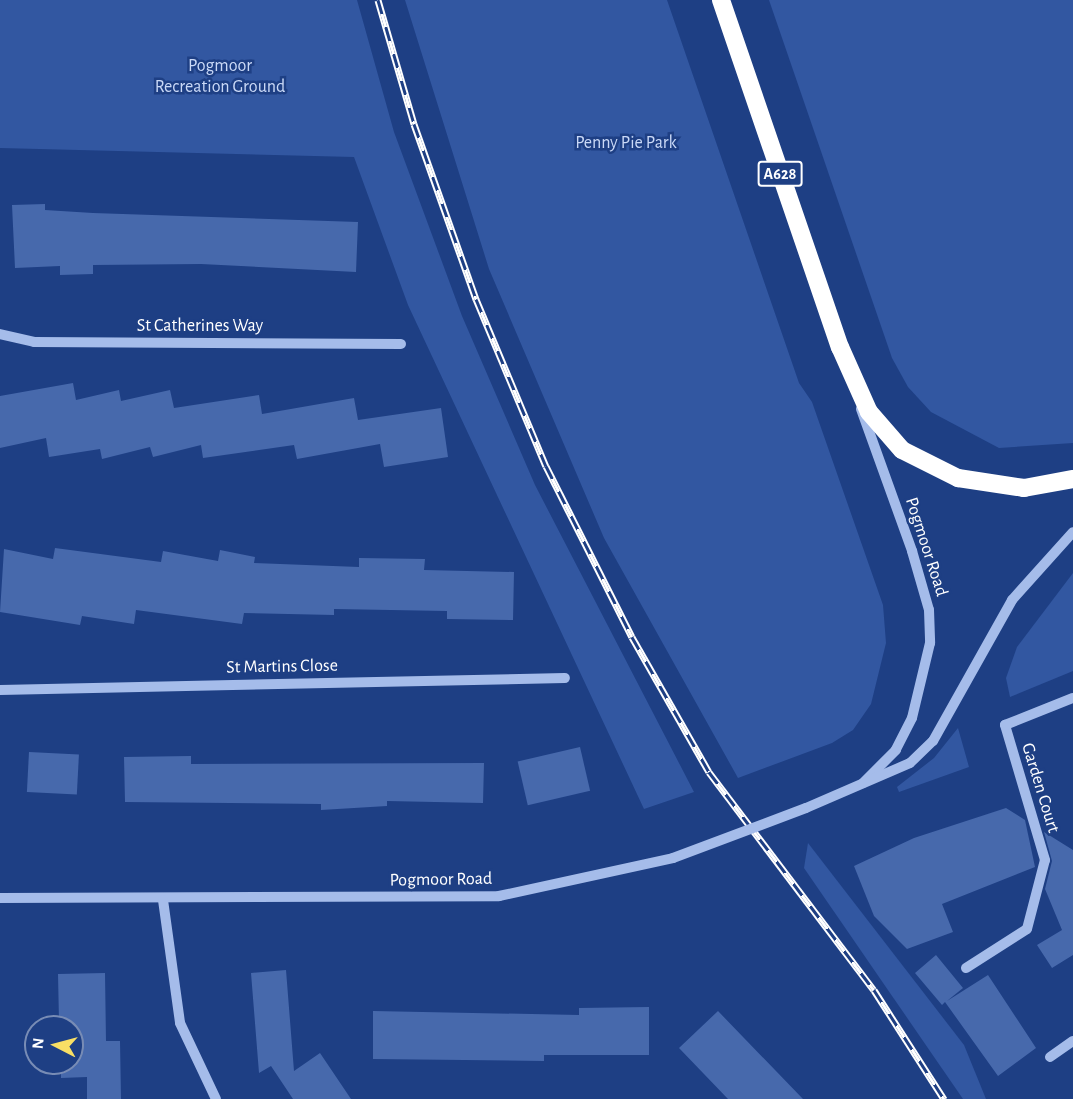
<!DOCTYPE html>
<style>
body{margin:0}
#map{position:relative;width:1073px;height:1099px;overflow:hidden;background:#1e3f84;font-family:"Alegreya Sans",sans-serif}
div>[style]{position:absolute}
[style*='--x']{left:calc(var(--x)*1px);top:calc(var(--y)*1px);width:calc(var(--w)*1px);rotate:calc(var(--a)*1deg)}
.green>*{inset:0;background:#3257a1}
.building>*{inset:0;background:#4769ac;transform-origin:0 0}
.minor>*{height:10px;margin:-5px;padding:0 5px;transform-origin:5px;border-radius:5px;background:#a5bcea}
.highway>*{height:18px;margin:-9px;padding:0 9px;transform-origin:9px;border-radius:9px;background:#fff}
.rail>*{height:7px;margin-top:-3.5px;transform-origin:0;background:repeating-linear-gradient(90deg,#1e3f84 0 14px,#fff 0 28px);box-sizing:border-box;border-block:2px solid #fff}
.minor-bridge>*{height:10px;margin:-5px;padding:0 5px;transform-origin:5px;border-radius:5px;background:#a5bcea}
span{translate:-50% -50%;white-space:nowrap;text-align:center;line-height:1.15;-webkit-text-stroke:5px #1e3f84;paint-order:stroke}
.shield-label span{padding:2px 4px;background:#1e3f84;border:2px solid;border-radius:4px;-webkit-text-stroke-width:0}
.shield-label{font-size:16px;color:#fff;font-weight:700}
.park-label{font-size:18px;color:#cad9f7}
.street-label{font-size:18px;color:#fff}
.north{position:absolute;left:24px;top:1015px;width:60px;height:60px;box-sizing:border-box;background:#1e3f84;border:2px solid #788cb5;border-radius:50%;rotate:276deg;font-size:16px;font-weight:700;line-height:24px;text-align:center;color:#fff}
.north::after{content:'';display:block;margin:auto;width:21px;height:27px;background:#f8df65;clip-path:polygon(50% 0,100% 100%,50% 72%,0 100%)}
</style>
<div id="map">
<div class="green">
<div style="clip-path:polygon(0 0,357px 0,394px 132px,462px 316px,535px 485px,694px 792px,644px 809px,408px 305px,354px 157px,0 148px)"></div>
<div style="clip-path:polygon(405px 0,667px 0,799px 383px,812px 402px,883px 605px,886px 643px,871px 704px,853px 730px,832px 743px,738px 778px,604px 538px,489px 269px)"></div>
<div style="clip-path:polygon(769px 0,1073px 0,1073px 443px,999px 448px,931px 412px,908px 387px,892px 358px)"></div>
<div style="clip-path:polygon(1073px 573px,1073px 671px,1010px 697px,1006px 678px,1017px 647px)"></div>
<div style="clip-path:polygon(958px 728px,969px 767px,899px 792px,897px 787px,934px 758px)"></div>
<div style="clip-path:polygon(808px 843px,964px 1045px,986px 1099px,963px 1099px,804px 868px)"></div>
</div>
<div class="building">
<div style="clip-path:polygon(45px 204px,45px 210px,93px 213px,358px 222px,356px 272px,201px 264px,93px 265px,93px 274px,60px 275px,60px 266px,15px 268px,12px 205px)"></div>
<div style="clip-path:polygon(73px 383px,76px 400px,119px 390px,121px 401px,170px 390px,174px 408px,259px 395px,262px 414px,354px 398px,358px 420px,441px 408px,448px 457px,384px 467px,380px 444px,297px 459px,294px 445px,203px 458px,201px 445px,153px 457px,150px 447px,102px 459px,100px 449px,49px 457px,46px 438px,0 448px,0 396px)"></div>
<div style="clip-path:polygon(55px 548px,161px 562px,163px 551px,218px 561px,220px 550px,255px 557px,254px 563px,359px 567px,359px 558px,425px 559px,424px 570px,514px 572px,513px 620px,447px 619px,447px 611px,334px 609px,334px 615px,244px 613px,242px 624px,136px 610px,134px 624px,82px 616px,80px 625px,0 612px,4px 549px,53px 559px)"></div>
<div style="left:580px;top:747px;width:45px;height:64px;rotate:77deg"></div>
<div style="left:29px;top:752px;width:50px;height:40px;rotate:3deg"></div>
<div style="clip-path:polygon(191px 756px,191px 764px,484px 763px,483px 803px,387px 801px,387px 806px,321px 810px,321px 804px,125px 802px,124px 757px)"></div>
<div style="clip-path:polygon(1006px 808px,1025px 820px,1035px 867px,942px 904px,953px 932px,907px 949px,874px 916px,854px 866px,914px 838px)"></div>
<div style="clip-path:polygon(1044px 832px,1073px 850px,1073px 955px,1052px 968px,1037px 945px,1062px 930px,1045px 889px,1052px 861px)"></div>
<div style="clip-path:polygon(936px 955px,963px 988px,947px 1001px,988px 975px,1036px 1048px,998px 1076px,945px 1002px,942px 1005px,915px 973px)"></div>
<div style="clip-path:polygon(286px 970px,294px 1071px,320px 1053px,351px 1099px,293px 1099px,271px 1066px,259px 1073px,251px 973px)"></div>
<div style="clip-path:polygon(105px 973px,106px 1041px,120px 1041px,121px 1099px,87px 1099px,87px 1077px,61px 1078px,61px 1063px,72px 1063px,72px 1027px,61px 1027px,59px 1021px,58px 974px)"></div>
<div style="clip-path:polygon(649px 1007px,649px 1055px,544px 1055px,544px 1061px,373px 1059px,373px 1011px,579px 1015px,579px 1008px)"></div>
<div style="clip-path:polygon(718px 1011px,744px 1038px,803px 1099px,728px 1099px,679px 1048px)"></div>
</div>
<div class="minor">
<div style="--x:0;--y:334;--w:35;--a:13"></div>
<div style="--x:34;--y:342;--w:367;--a:0.3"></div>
<div style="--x:861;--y:409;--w:151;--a:70.2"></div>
<div style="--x:912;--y:551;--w:61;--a:73.9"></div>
<div style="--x:929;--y:610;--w:33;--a:88"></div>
<div style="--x:930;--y:643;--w:77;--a:103.5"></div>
<div style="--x:912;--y:718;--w:36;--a:117"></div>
<div style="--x:896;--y:750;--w:47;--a:135"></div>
<div style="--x:0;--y:690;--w:565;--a:-1.22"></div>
<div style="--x:806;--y:808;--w:113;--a:-23.4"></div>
<div style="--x:910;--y:763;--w:32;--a:-44"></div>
<div style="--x:933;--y:741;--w:162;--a:-60.7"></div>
<div style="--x:1012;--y:600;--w:91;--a:-48.1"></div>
<div style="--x:0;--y:898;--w:499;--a:-0.2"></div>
<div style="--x:499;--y:896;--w:178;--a:-12.3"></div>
<div style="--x:163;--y:900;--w:124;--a:82.1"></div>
<div style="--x:180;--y:1023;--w:84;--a:64.7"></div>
<div style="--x:966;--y:968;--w:72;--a:-32.6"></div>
<div style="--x:1027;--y:929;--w:71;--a:-75.4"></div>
<div style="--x:1045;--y:860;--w:141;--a:-106.5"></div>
<div style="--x:1005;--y:725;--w:73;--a:-21.7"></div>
<div style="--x:1050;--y:1057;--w:28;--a:-35"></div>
</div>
<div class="highway">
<div style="--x:721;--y:0;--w:367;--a:71.1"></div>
<div style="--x:840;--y:347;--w:71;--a:66"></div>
<div style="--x:869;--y:412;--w:50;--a:49"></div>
<div style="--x:902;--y:450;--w:63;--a:26.6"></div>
<div style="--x:958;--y:478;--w:67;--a:8.6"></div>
<div style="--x:1024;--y:488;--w:50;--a:-10.4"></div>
</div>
<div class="rail">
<div style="--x:378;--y:0;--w:129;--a:73.8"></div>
<div style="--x:414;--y:124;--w:186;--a:70.5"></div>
<div style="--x:476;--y:299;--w:181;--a:67.3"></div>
<div style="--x:546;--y:466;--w:191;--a:63.3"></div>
<div style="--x:632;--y:637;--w:155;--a:60.3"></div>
<div style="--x:709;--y:772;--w:273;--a:52.9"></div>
<div style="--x:874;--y:990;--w:130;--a:57.3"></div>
</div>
<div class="minor-bridge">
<div style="--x:673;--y:858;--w:142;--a:-20.6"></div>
</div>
<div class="shield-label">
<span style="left:780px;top:174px">A628</span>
</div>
<div class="park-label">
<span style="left:220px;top:77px">Pogmoor<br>Recreation Ground</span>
<span style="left:626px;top:143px">Penny Pie Park</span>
</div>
<div class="street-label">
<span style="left:200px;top:326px">St Catherines Way</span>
<span style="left:926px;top:547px;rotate:72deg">Pogmoor Road</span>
<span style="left:282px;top:667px;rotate:-1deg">St Martins Close</span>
<span style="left:1040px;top:788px;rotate:73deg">Garden Court</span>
<span style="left:441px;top:880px;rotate:-1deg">Pogmoor Road</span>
</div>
<div class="north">N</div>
</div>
